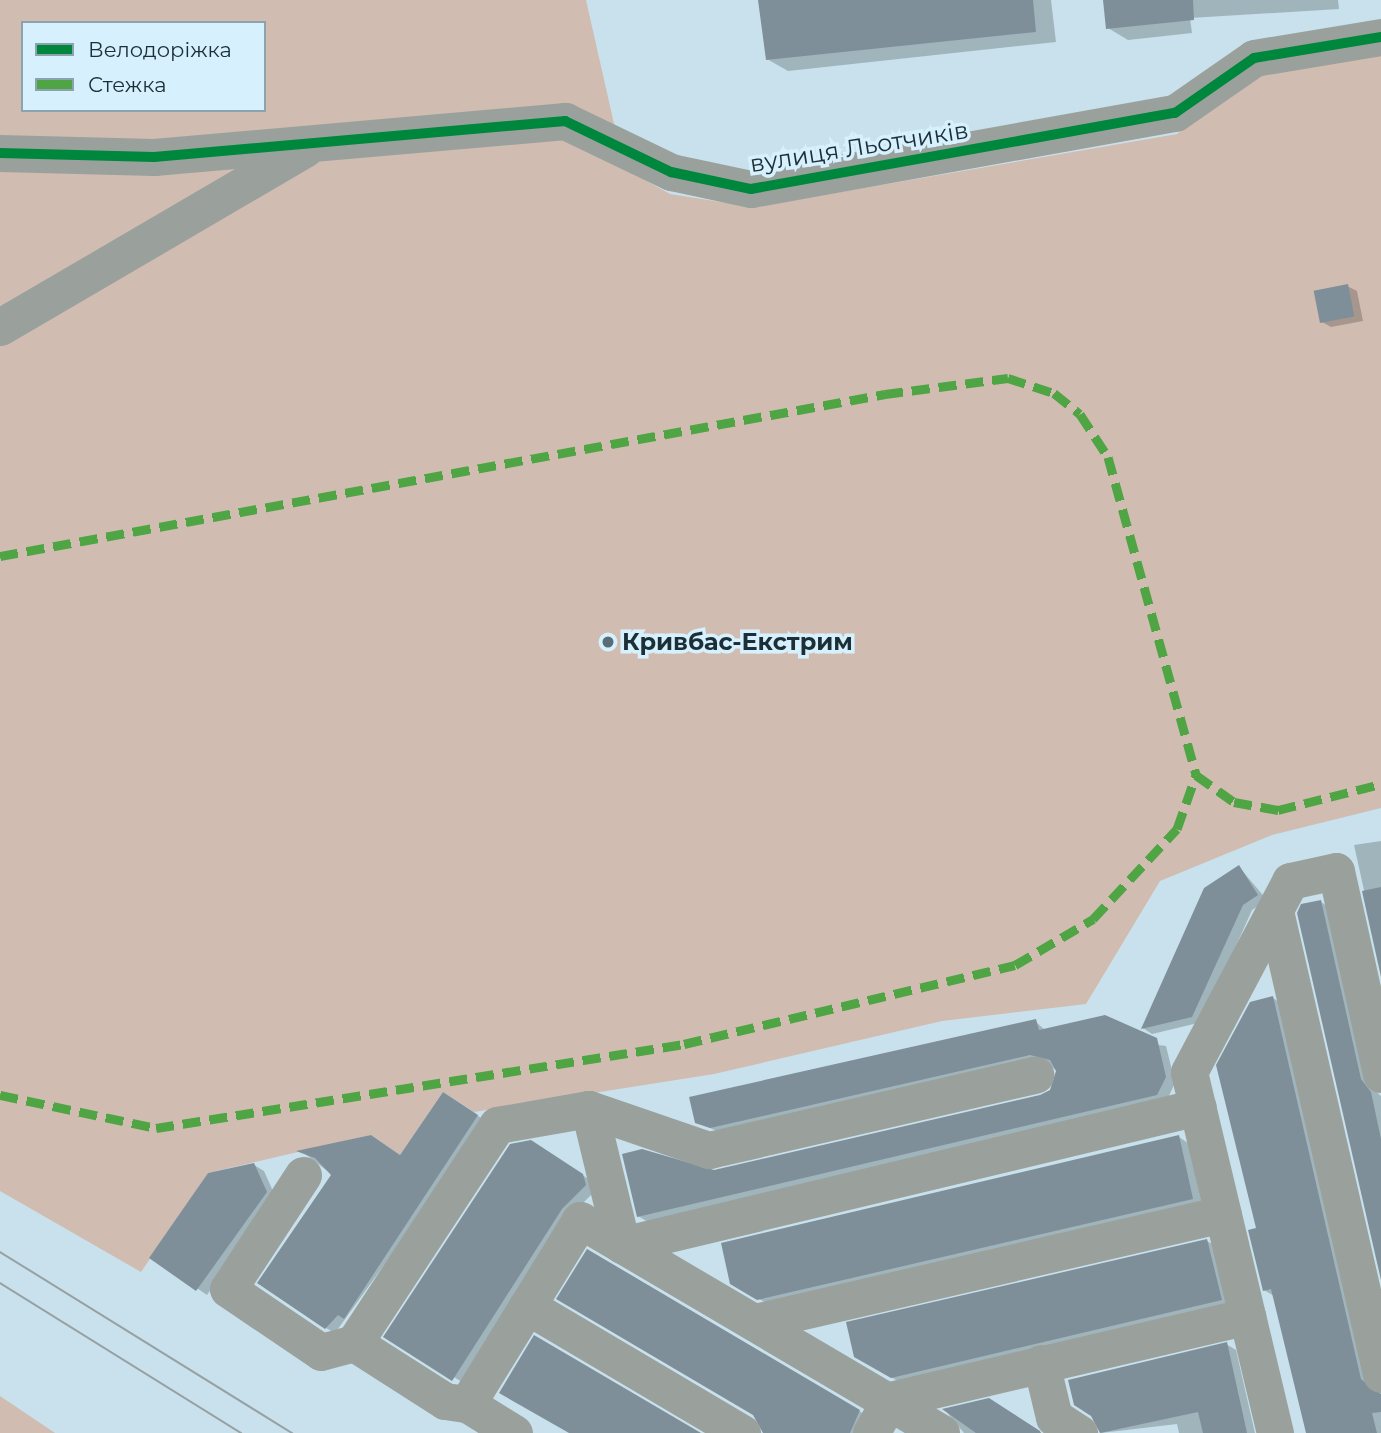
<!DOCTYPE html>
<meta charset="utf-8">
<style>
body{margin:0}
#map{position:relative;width:1381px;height:1433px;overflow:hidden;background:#c8e1ec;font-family:Montserrat,sans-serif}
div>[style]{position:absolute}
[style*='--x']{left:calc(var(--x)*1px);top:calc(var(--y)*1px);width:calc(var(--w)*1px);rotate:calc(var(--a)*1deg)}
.green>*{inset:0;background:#d1bcb1}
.shadow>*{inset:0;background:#0003}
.building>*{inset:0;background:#7e8f99;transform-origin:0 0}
.minor>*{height:37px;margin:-18.5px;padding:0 18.5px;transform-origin:18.5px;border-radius:18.5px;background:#9aa19c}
.tram>*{height:2px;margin:-1px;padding:0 1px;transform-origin:1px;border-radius:1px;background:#96a1a4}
.quiet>*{height:9px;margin-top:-4.5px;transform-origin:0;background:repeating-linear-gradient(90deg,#4fa444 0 18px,transparent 0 27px)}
.cycleway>*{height:10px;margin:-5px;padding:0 5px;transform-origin:5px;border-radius:5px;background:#00873e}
.dots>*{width:19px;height:19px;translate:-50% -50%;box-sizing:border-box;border:4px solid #d6f1fd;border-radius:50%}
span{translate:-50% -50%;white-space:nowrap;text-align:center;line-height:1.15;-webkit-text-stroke:7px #d6f1fd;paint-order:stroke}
.street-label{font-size:24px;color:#1c2e36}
.poi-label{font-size:24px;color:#1c2e36;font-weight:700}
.left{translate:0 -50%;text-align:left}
.legend{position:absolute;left:21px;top:21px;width:245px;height:91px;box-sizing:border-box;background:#d6f1fd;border:2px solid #8ca3ad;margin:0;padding:9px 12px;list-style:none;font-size:21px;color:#1c2e36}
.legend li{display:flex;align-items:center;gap:14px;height:35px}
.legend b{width:35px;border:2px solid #8ca3ad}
</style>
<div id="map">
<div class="green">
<div style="clip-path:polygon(evenodd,0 0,586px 0,624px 168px,670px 194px,753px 207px,1177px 134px,1264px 70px,1381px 54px,1381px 808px,1272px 835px,1160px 881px,1086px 1004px,942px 1021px,714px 1074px,474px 1112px,443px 1092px,400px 1155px,371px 1135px,208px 1173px,141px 1272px,0 1191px,0 0,23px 23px,264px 23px,264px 110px,23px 110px,23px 23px)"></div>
<div style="clip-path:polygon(0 1396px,55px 1433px,0 1433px)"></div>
</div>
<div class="shadow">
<div style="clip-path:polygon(760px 0,1051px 0,1056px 42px,788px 71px,767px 59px)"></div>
<div style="clip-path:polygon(1105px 0,1338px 0,1339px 9px,1190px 18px,1192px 33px,1128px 40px,1108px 28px)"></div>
<div style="clip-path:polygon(1347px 286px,1357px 291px,1363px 321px,1331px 327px,1322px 322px)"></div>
<div style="clip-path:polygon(1381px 841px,1381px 967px,1354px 845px)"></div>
<div style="clip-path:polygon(1239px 867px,1267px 900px,1252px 910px,1202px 1022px,1152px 1034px,1143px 1028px)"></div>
<div style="clip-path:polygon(1321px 902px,1330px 908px,1370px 1086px,1381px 1096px,1381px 1272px)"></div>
<div style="clip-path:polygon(1273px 998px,1282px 1004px,1370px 1386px,1381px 1394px,1381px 1433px,1308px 1433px,1274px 1296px,1264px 1290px,1258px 1229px)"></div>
<div style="clip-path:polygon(1035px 1021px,1046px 1031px,1166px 1046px,1175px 1083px,1167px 1100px,648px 1222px,638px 1216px,714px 1172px,1040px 1097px,1051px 1091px,1057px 1071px,1042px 1059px,721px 1133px,697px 1122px)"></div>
<div style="clip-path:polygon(453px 1099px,487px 1122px,335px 1333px,326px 1328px,333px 1175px,301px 1151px,401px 1156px)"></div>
<div style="clip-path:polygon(1179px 1137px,1188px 1143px,1202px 1204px,768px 1304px,732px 1283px)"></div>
<div style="clip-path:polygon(541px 1148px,593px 1182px,595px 1191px,572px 1214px,467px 1385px,386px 1336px)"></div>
<div style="clip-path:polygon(254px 1165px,264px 1171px,276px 1198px,207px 1295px,151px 1257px)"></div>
<div style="clip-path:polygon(1207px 1241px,1217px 1247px,1231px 1305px,901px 1383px,856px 1356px)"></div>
<div style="clip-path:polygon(588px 1251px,869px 1417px,862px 1433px,765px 1433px,754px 1414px)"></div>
<div style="clip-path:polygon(1226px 1344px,1236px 1350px,1255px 1433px,1179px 1433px,1177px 1424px,1101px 1433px,1099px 1422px)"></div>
<div style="clip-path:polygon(945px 1410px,1041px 1433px,964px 1433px)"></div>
</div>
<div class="building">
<div style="clip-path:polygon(758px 0,1033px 0,1036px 32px,766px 60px)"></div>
<div style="clip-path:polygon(1103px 0,1193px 0,1194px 20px,1106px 29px)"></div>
<div style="left:1348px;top:284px;width:33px;height:35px;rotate:79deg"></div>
<div style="clip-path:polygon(1239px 865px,1258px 895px,1243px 905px,1192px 1017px,1141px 1029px,1204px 888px)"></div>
<div style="clip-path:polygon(1381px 887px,1381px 977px,1362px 891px)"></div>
<div style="clip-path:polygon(1321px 900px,1361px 1079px,1371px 1092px,1381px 1139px,1381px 1280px,1297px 913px,1301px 904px)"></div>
<div style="clip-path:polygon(1273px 996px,1361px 1379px,1381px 1394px,1381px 1412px,1372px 1413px,1377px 1433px,1306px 1433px,1271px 1289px,1263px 1291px,1248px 1230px,1256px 1228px,1216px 1065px,1250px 1002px)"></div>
<div style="clip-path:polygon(1105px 1015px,1157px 1038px,1166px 1077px,1157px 1095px,637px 1217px,622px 1154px,642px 1149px,714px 1170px,1040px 1095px,1050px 1090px,1056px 1071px,1050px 1060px,1030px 1055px,710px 1128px,695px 1123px,689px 1097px,1036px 1019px,1039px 1030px)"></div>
<div style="clip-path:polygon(443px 1092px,478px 1115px,344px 1319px,338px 1315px,325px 1329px,257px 1283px,331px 1175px,315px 1158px,296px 1151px,371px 1135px,400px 1155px)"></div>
<div style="clip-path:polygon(1179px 1135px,1193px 1199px,757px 1300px,730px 1284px,721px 1243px)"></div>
<div style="clip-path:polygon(531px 1140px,583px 1174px,586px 1185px,562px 1209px,452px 1381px,383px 1337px,510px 1144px)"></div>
<div style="clip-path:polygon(254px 1163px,267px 1192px,196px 1291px,149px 1258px,208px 1173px)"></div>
<div style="clip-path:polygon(1207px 1239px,1222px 1300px,891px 1378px,854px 1357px,846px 1322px)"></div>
<div style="clip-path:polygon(587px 1249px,860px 1410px,850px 1433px,763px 1433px,753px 1415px,556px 1299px)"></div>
<div style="clip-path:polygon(534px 1335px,701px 1433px,569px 1433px,499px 1393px)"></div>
<div style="clip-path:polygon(1227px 1342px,1247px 1433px,1203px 1433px,1198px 1412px,1100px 1433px,1091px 1416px,1074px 1405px,1068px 1380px)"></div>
<div style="clip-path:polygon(989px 1398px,1040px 1431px,1041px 1433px,976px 1433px,942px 1409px)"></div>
</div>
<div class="minor">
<div style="--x:0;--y:153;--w:154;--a:1.5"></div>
<div style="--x:154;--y:157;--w:413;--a:-5"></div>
<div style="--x:565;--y:121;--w:118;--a:25.7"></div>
<div style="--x:671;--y:172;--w:82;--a:12"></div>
<div style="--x:751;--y:189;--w:431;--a:-10.2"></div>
<div style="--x:1175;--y:113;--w:96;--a:-34.8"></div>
<div style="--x:1254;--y:58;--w:129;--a:-9.4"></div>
<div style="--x:0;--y:327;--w:353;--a:-30.3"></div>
<div style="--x:1275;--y:911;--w:475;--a:77.1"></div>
<div style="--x:589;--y:1109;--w:127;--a:18.9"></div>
<div style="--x:709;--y:1150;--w:335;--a:-13"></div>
<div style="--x:303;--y:1175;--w:136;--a:123.3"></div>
<div style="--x:228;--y:1289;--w:112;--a:34.1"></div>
<div style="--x:321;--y:1352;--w:34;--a:-15"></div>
<div style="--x:354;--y:1343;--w:108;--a:32.5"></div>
<div style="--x:445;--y:1401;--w:22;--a:8"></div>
<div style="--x:527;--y:1306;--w:250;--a:30.6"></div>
<div style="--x:755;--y:1322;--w:480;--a:-13"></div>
<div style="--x:354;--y:1343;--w:261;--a:-56.7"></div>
<div style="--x:497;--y:1125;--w:93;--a:-9.9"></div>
<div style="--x:589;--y:1109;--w:140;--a:76.4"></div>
<div style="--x:622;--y:1245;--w:592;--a:-13.47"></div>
<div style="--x:1041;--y:1363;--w:56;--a:76.5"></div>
<div style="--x:1054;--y:1417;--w:30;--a:33"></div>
<div style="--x:514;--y:1433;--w:55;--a:-148.3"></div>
<div style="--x:467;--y:1404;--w:216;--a:-58.4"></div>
<div style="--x:580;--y:1220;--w:419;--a:30.5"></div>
<div style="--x:871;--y:1433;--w:38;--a:-60"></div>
<div style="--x:890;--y:1400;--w:367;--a:-13.2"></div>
<div style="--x:1275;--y:1433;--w:371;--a:-103.4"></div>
<div style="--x:1189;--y:1072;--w:216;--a:-62.1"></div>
<div style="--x:1290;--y:881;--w:47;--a:-12.3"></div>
<div style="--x:1336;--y:871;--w:208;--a:77.5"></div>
</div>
<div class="tram">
<div style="--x:0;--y:1252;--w:344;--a:31.8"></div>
<div style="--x:0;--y:1283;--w:284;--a:31.9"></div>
</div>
<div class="quiet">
<div style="--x:0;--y:556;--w:900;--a:-10.37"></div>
<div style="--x:885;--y:394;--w:124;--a:-7.4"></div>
<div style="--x:1008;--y:378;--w:48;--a:18.1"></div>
<div style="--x:1054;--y:393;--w:33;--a:39"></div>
<div style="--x:1080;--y:414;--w:51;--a:56.9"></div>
<div style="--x:1108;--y:457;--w:330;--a:74.5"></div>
<div style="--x:1196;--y:775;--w:47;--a:35.4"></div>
<div style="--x:1234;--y:802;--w:45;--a:10.3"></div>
<div style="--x:1278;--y:810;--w:106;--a:-14.2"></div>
<div style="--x:0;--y:1095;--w:159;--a:11.9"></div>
<div style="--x:156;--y:1128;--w:535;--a:-9.04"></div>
<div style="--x:684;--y:1044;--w:340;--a:-13.4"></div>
<div style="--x:1015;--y:965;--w:91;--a:-30.5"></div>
<div style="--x:1093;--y:919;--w:123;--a:-47"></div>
<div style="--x:1177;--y:829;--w:57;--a:-70.6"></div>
</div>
<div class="cycleway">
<div style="--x:0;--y:153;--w:154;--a:1.5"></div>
<div style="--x:154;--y:157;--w:413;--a:-5"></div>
<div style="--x:565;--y:121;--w:118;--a:25.7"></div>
<div style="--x:671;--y:172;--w:82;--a:12"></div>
<div style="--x:751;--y:189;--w:431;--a:-10.2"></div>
<div style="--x:1175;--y:113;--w:96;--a:-34.8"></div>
<div style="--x:1254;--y:58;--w:129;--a:-9.4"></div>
</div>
<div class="dots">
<div style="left:608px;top:642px;background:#586d76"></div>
</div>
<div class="street-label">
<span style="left:859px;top:147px;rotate:-9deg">вулиця Льотчиків</span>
</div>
<div class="poi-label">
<span class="left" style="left:622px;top:642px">Кривбас-Екстрим</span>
</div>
<ul class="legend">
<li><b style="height:9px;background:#00873e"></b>Велодоріжка</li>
<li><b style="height:9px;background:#4fa444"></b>Стежка</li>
</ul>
</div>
